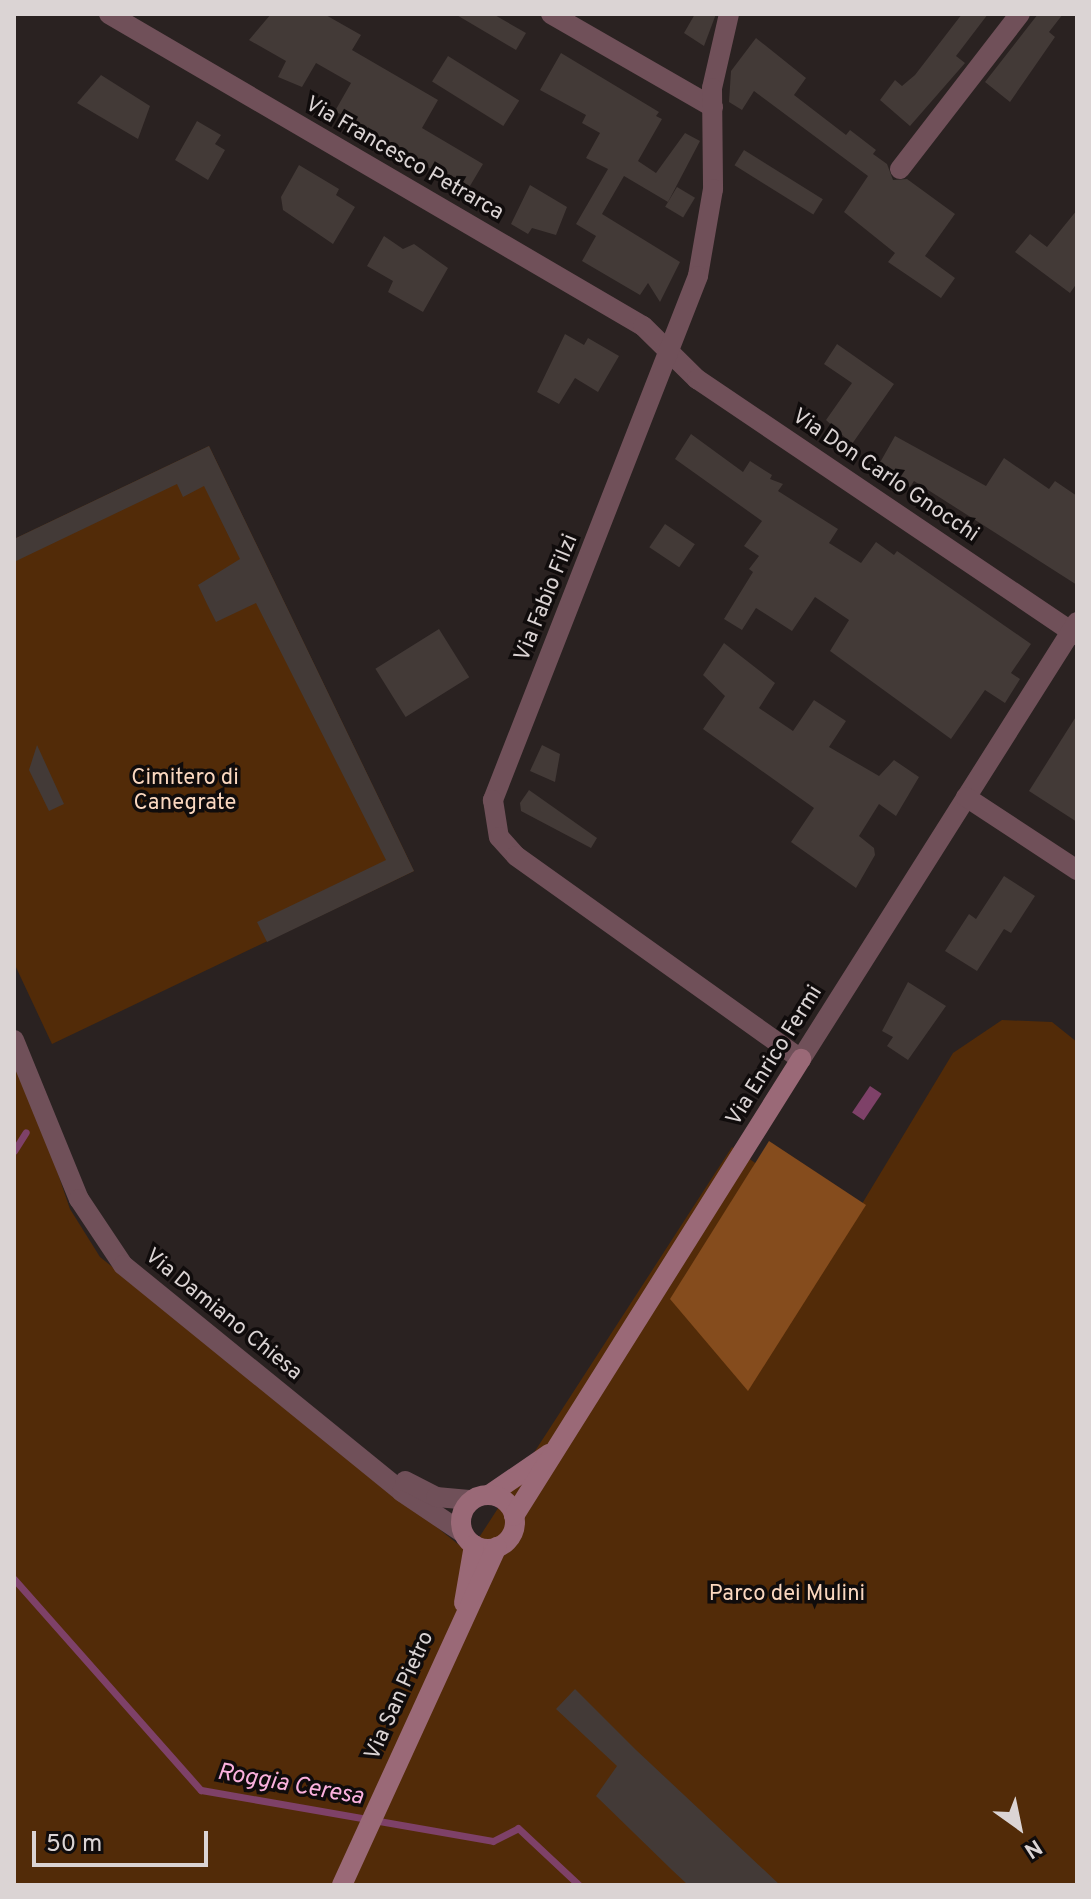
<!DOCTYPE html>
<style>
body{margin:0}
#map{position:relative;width:1091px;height:1899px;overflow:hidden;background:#2a2221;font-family:Overpass,sans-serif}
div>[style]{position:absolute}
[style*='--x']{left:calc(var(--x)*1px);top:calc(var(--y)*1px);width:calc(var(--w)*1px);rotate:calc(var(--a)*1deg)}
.green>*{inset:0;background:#522b08}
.forest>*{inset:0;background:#854c1d}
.water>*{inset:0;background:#7e4168;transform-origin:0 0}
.stream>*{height:7px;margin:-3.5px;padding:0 3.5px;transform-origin:3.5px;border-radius:3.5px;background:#7e4168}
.building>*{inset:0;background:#433a37;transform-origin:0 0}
.street>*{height:20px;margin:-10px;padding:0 10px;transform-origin:10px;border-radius:10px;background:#705059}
.secondary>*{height:20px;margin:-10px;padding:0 10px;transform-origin:10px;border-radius:10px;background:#9a6977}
.secondary>.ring{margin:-10px;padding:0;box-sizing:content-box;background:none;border:20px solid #9a6977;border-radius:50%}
span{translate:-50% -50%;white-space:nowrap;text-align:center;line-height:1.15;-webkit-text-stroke:7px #100c0c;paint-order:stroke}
.street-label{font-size:22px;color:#dbd4d4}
.park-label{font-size:22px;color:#fad7bf}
.water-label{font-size:24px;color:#fbb1de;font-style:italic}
.frame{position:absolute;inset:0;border:16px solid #dbd4d4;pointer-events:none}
.north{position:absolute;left:979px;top:1787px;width:80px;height:80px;-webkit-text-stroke:6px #100c0c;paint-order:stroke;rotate:147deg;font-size:22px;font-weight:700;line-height:32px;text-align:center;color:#dbd4d4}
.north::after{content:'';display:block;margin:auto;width:28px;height:36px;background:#dbd4d4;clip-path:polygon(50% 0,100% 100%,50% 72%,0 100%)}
.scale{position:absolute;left:32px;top:1831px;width:176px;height:36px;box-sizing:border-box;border:4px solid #dbd4d4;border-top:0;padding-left:10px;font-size:24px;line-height:28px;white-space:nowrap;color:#dbd4d4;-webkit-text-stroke:6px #100c0c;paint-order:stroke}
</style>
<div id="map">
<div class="green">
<div style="clip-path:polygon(209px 446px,414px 871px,52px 1044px,14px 963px,14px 539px)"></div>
<div style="clip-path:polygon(1002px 1020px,1052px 1022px,1077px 1042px,1077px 1885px,14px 1885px,14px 1066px,42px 1127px,70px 1209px,100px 1257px,469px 1553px,732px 1147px,848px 1227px,953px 1053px)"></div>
</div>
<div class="forest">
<div style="clip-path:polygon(769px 1141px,866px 1205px,748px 1391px,670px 1299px)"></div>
</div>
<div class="water">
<div style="left:870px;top:1086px;width:14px;height:32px;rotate:34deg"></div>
</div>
<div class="stream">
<div style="--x:14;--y:1151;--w:22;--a:-58"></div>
<div style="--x:14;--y:1579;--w:282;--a:48.5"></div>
<div style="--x:201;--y:1790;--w:296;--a:9.9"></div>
<div style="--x:493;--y:1841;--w:28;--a:-27"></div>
<div style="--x:518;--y:1828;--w:83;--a:43.1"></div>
</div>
<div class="building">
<div style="clip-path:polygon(271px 14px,324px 14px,361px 35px,352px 50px,438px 100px,422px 128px,483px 164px,467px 191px,335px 111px,351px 83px,316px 63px,302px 87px,278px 77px,286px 61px,249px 40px)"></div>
<div style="clip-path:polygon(455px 14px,493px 14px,526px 33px,516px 50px)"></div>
<div style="clip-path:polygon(695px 14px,716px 14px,704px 46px,684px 33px)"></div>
<div style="clip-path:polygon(962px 14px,988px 14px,956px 56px,965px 63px,910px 126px,880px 100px,895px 80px,902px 86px,915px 75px)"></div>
<div style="clip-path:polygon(1038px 14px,1063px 14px,1049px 32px,1055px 37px,1010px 102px,985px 82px)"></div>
<div style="clip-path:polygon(756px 38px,806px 78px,794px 95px,846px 135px,850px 130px,876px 150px,873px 154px,887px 164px,893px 180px,907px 179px,955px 214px,925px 256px,955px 278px,941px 298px,888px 262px,895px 253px,844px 212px,868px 176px,754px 91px,742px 110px,729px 102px,731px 71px)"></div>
<div style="clip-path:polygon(561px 53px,659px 112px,656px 116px,662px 119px,638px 161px,656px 173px,685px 133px,700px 141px,668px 202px,624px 176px,602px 214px,680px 262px,660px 302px,648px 283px,640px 295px,582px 261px,596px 236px,576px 224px,608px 169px,586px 158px,600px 133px,582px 123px,586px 115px,540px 90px)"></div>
<div style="left:448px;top:56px;width:84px;height:30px;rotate:32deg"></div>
<div style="clip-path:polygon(101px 75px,150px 106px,138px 139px,77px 103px)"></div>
<div style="clip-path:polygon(197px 121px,221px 135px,215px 144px,225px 150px,208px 180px,175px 160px)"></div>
<div style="left:744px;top:150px;width:93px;height:18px;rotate:32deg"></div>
<div style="clip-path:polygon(299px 165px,339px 189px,336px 195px,355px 207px,333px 244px,283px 210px,281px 197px)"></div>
<div style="clip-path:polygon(530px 185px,567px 207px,556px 235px,532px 228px,528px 234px,511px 224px)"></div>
<div style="left:677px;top:187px;width:21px;height:23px;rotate:31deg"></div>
<div style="clip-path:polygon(1077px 210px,1077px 283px,1070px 293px,1015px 252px,1030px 234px,1047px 247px)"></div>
<div style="clip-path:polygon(384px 236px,403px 249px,414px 244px,448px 268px,423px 312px,388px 292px,393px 281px,367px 266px)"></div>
<div style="clip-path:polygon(565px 334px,584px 345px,588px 338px,619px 356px,598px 392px,575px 378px,559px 404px,537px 392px)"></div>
<div style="clip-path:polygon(837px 344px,894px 384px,852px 444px,826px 420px,852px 383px,824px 364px)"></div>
<div style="clip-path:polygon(691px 434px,743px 472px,750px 461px,772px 475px,770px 479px,783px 484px,778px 491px,838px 529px,829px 543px,861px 563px,876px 542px,894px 555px,897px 551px,1031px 644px,1011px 673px,1020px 679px,1005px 703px,985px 690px,951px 739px,830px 651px,849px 620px,815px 597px,792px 631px,756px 608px,742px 630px,724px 619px,753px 572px,749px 569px,759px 556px,744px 546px,762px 521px,675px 459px)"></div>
<div style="clip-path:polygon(895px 436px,986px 486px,1004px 458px,1049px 489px,1055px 481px,1077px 496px,1077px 585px,914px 481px,910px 487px,878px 466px)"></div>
<div style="clip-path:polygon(209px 446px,414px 871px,267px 942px,257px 922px,386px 860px,256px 603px,216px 622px,207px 604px,198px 585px,240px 559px,204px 486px,183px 497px,177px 484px,14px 562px,14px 539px)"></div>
<div style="left:665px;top:524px;width:36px;height:28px;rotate:34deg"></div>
<div style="left:439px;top:629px;width:57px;height:75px;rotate:58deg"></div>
<div style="clip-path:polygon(724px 643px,775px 683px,759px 708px,793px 731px,814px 700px,846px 721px,829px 747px,879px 776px,894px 760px,919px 777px,896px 816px,879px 804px,859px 836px,874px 848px,875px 855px,856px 888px,791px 842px,814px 808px,703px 729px,725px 696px,703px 675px)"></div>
<div style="clip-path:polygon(1077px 715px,1077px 822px,1029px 791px)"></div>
<div style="clip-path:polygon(37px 745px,64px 804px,49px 811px,29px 770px)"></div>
<div style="clip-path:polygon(542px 745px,560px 754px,555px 782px,530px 771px)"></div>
<div style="clip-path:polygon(529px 790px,597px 838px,591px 848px,521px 811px,520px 803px)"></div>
<div style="clip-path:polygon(1004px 876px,1035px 896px,1011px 933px,1004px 929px,977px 971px,945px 951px,969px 914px,976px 919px)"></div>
<div style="clip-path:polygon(908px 982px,946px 1006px,908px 1060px,887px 1046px,893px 1037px,882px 1031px)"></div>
<div style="clip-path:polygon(575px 1689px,635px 1749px,780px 1885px,688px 1885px,672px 1870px,596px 1796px,617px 1766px,556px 1709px)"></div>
</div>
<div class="street">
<div style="--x:109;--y:14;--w:618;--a:30.3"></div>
<div style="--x:643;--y:326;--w:76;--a:44.5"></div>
<div style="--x:697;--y:379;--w:458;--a:34"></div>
<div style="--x:551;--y:14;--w:187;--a:29.9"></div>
<div style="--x:729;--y:14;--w:76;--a:102.9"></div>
<div style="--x:712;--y:88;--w:101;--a:89.4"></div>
<div style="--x:713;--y:189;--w:88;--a:99.8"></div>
<div style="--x:698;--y:276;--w:563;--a:111.37"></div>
<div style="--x:493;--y:800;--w:37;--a:81"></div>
<div style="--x:499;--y:837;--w:25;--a:48"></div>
<div style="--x:516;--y:856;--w:350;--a:35.5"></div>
<div style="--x:801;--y:1059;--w:517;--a:-57.72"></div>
<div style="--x:900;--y:169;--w:196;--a:-52.3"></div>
<div style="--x:966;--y:797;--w:133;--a:33.3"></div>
<div style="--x:14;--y:1040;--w:172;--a:67.8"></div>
<div style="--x:79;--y:1199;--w:79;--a:56.3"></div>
<div style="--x:123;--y:1265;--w:360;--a:39.1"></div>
<div style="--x:402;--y:1492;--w:73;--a:33.9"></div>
<div style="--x:405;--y:1481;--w:35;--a:27"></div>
<div style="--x:436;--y:1497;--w:36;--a:5"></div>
</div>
<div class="secondary">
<div style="--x:489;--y:1495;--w:73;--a:-34.3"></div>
<div class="ring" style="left:461px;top:1495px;width:34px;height:34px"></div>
<div style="--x:514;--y:1516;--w:540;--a:-57.87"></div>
<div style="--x:464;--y:1603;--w:59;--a:-80.2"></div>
<div style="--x:342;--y:1885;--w:372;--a:-65.4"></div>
</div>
<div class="street-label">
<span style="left:404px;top:159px;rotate:30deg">Via Francesco Petrarca</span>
<span style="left:885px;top:476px;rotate:34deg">Via Don Carlo Gnocchi</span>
<span style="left:547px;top:598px;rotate:-68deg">Via Fabio Filzi</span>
<span style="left:775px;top:1056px;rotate:-58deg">Via Enrico Fermi</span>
<span style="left:223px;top:1315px;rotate:39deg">Via Damiano Chiesa</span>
<span style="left:400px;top:1696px;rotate:-66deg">Via San Pietro</span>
</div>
<div class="park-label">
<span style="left:185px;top:791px">Cimitero di<br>Canegrate</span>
<span style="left:787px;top:1595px">Parco dei Mulini</span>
</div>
<div class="water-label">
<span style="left:290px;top:1786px;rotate:10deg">Roggia Ceresa</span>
</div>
<div class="frame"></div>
<div class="north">N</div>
<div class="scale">50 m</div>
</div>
